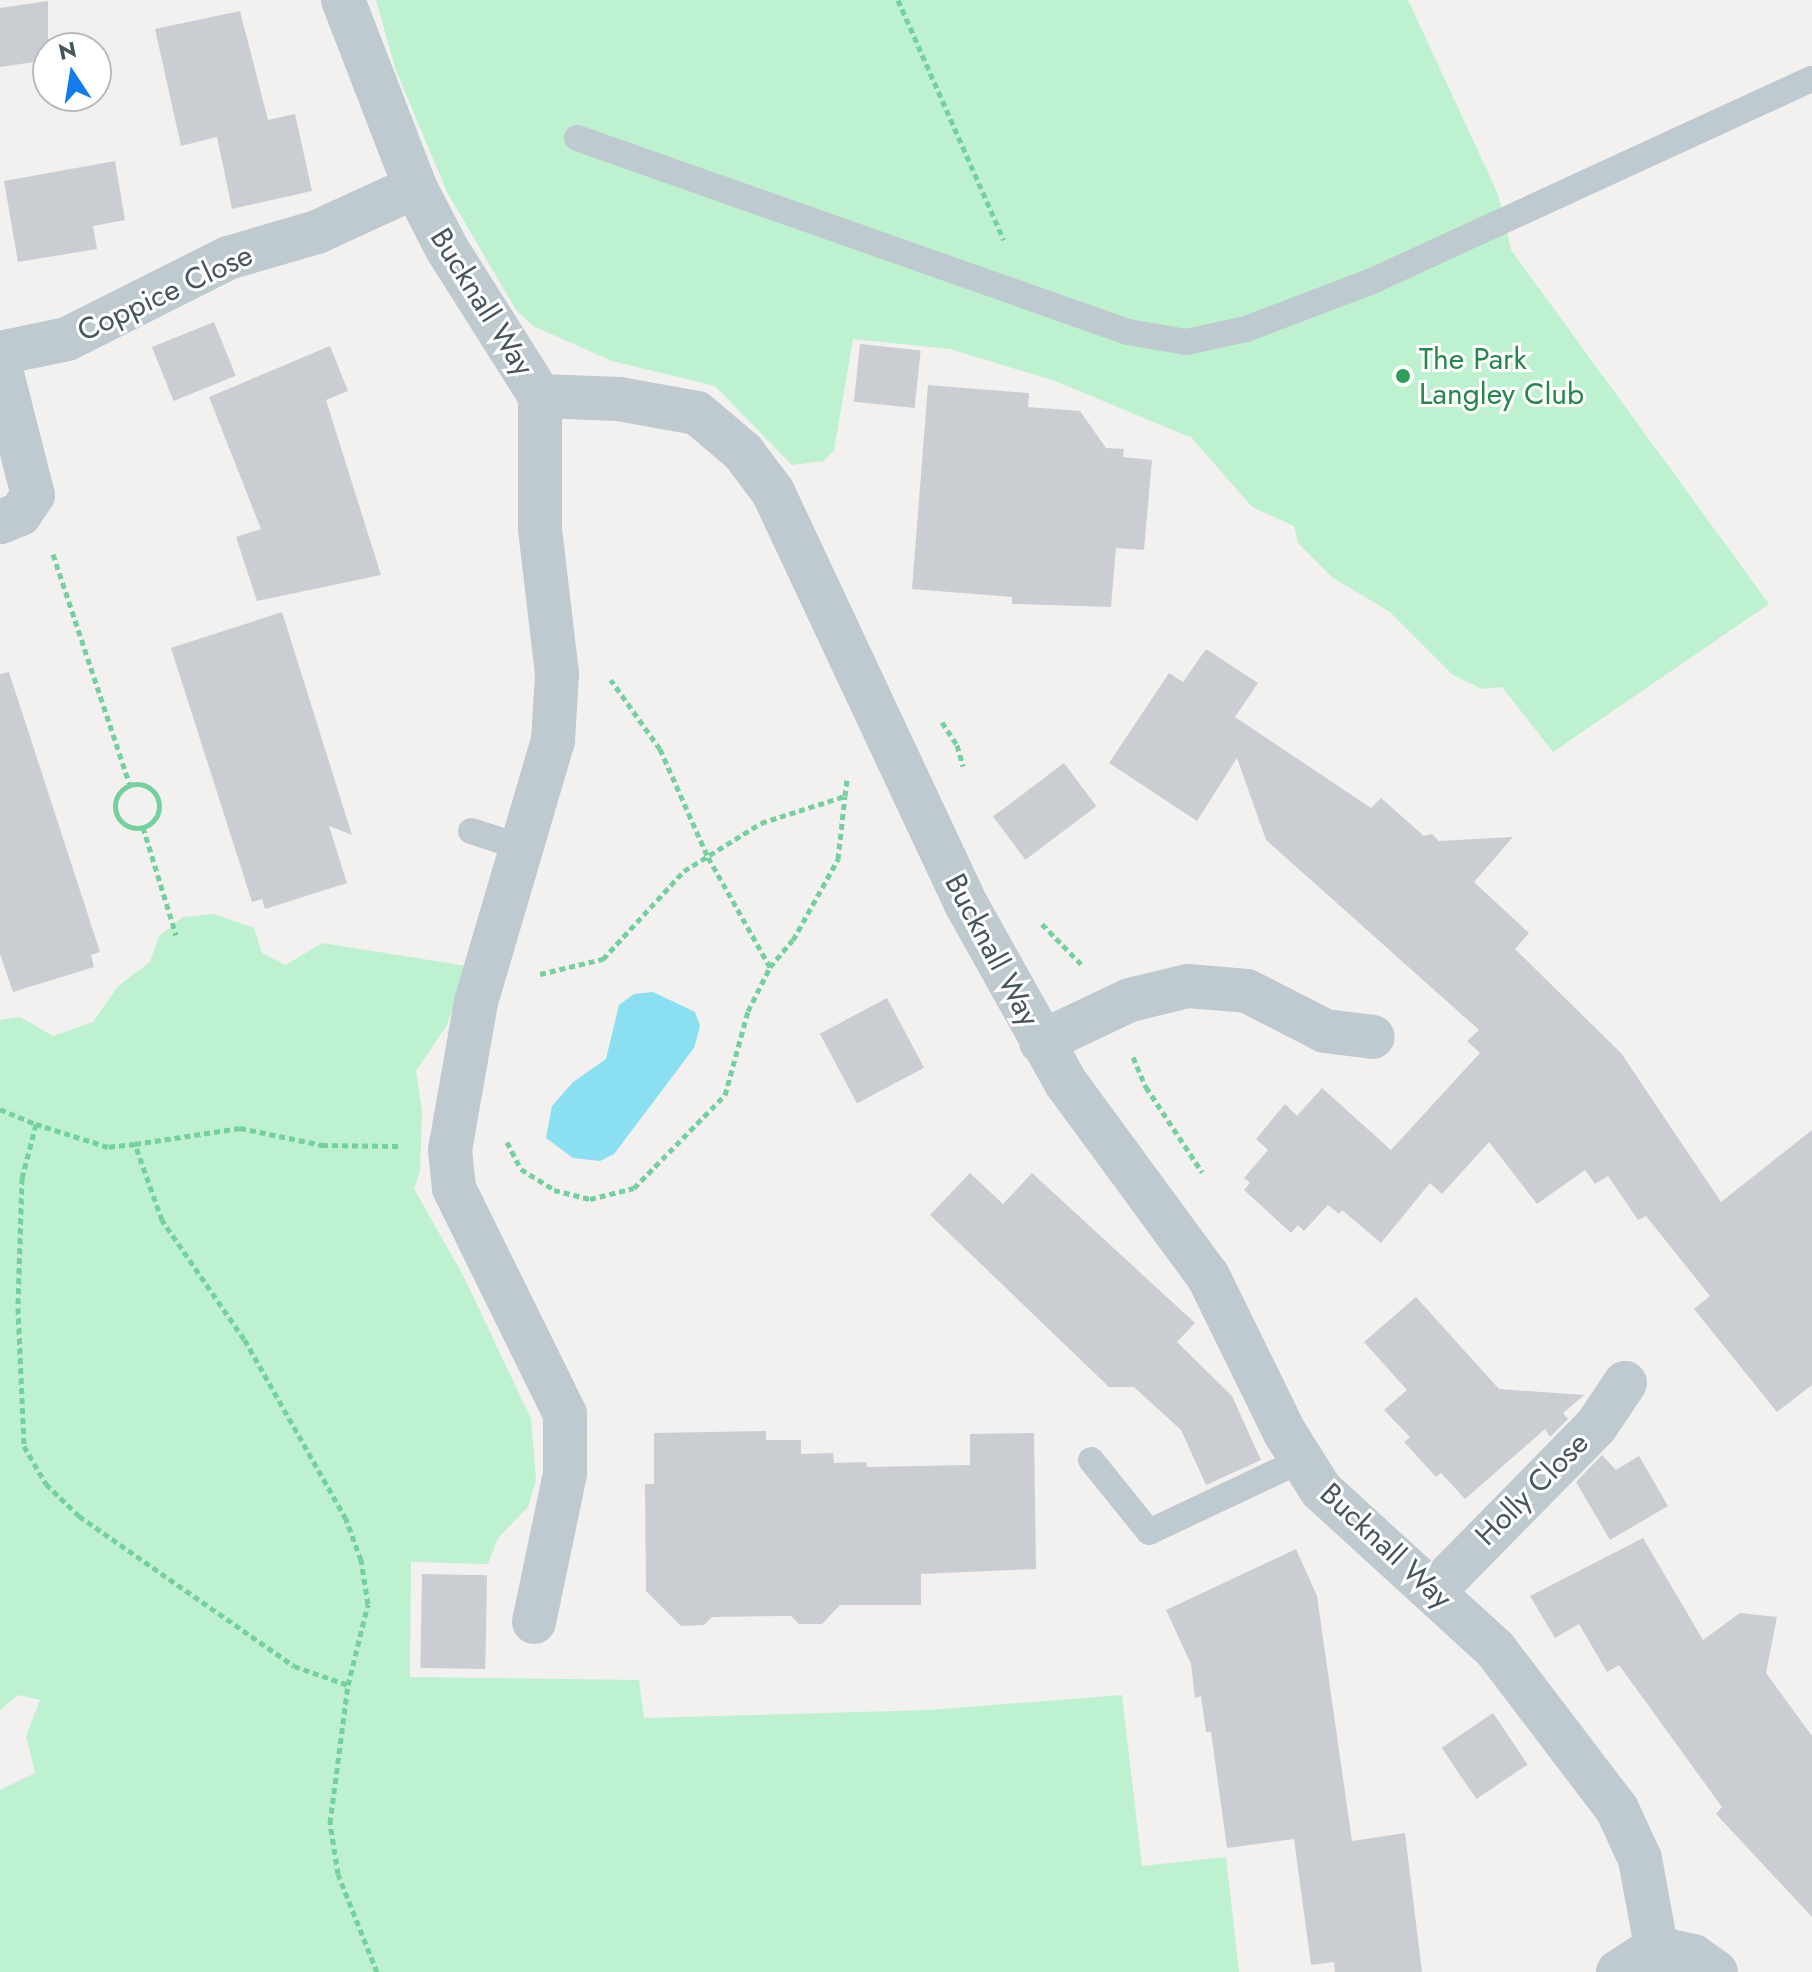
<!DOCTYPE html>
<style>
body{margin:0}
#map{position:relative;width:1812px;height:1972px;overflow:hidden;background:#f3f0f0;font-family:Jost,sans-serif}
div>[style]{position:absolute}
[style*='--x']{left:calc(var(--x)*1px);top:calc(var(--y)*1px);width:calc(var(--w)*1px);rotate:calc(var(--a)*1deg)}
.green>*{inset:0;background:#bef1cf}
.water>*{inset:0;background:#8ae0f0}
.building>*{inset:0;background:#caced3;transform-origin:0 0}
.path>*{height:5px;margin-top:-2.5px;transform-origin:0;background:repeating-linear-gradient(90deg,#74d19f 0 6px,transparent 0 10px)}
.path>.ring{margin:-2.5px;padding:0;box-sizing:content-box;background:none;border:5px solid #74d19f;border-radius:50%}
.service>*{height:26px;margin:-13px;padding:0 13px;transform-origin:13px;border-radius:13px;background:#bec9d0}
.minor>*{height:44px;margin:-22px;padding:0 22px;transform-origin:22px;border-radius:22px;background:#bec9d0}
.dots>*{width:22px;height:22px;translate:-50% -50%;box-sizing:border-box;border:4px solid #fff;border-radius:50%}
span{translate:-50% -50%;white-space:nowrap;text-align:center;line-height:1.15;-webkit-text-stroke:6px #fff;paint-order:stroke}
.street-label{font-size:30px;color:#47555f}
.leisure-label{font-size:30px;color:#27864d}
.left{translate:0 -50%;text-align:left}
.north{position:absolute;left:32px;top:32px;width:80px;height:80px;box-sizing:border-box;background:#fff;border:2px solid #b5bbbf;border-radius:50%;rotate:348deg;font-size:22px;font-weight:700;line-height:32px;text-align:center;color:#47555f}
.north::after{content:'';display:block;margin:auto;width:28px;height:36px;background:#127ceb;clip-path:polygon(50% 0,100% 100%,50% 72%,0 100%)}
</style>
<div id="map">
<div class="green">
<div style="clip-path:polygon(376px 0,1408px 0,1498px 194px,1511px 250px,1769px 604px,1553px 752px,1502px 687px,1482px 689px,1453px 675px,1390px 612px,1333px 578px,1298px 543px,1294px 526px,1252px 507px,1192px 438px,1055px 381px,950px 349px,853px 339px,834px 450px,824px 461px,792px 465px,715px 386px,612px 361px,533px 326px,516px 310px,447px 192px,395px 68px)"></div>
<div style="clip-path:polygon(214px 914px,254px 928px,262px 953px,286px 965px,322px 943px,467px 966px,447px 1025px,416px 1071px,422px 1111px,420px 1171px,414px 1189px,463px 1275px,531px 1419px,536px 1480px,528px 1507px,498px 1538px,488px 1564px,411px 1562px,410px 1677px,639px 1680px,644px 1718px,929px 1710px,1122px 1695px,1142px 1866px,1226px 1857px,1239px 1972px,0 1972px,0 1790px,35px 1773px,26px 1736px,40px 1700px,18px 1695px,0 1710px,0 1020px,20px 1017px,53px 1036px,93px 1022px,118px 986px,150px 962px,159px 936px,183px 917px)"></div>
</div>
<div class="water">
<div style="clip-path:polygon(653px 992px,695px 1012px,700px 1026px,694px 1048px,614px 1154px,600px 1161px,573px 1158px,546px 1138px,552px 1106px,573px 1082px,606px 1059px,619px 1005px,634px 994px)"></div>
</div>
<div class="building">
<div style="clip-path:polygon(48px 1px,48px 60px,0 67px,0 8px)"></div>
<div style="clip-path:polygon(240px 11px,268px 120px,295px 114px,312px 191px,232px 209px,217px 137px,181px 146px,155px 29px)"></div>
<div style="clip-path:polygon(115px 161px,125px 220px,93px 226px,97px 249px,18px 262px,4px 181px)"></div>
<div style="left:214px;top:322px;width:58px;height:67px;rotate:68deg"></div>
<div style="left:860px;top:344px;width:61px;height:58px;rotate:6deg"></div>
<div style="clip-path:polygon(330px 346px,348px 391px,326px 400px,381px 575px,257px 601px,236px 537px,261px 529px,209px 397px)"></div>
<div style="clip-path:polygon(928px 385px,1029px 393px,1028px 407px,1080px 411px,1106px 448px,1124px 449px,1123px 457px,1152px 460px,1144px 550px,1116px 548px,1111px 607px,1012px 604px,1012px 597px,912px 589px)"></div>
<div style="clip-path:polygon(282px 612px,352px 835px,329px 826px,347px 883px,265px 909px,262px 899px,252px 902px,171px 648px)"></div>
<div style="clip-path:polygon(1206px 649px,1258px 683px,1235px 717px,1371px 808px,1381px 798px,1424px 836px,1432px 834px,1439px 841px,1513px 837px,1474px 882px,1529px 933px,1515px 949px,1621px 1053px,1721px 1202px,1812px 1130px,1812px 1385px,1777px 1412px,1694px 1309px,1710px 1296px,1646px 1216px,1638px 1220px,1608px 1176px,1595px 1184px,1585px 1170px,1537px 1204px,1489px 1142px,1442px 1194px,1430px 1183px,1381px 1243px,1342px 1210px,1339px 1214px,1328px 1205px,1304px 1231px,1298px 1225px,1291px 1233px,1244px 1190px,1250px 1183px,1244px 1178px,1268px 1150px,1256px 1139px,1285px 1104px,1297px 1116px,1322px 1088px,1391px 1150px,1480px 1053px,1467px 1041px,1479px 1030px,1266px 840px,1237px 758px,1197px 821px,1109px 763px,1169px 673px,1183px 682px)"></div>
<div style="clip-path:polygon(9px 672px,100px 952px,91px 955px,94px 967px,13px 992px,0 954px,0 674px)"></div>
<div style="left:1064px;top:763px;width:54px;height:89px;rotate:53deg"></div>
<div style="left:887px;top:998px;width:79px;height:76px;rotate:62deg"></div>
<div style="clip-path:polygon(970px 1173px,1003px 1204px,1032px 1173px,1195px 1323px,1177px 1342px,1232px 1396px,1261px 1460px,1206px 1485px,1181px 1430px,1134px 1387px,1109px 1387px,930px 1215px)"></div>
<div style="clip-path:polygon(1416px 1297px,1499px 1389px,1584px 1395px,1563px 1413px,1568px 1419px,1550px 1437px,1545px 1429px,1465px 1499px,1441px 1473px,1436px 1477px,1404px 1442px,1410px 1437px,1384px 1410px,1407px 1390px,1364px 1342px)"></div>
<div style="clip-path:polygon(766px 1431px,766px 1440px,801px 1440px,801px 1454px,833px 1453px,834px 1463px,866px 1462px,867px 1467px,970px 1465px,970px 1434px,1034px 1433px,1036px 1569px,921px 1574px,921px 1605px,840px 1605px,822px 1624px,799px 1624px,791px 1616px,712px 1617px,704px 1625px,681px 1626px,646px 1591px,645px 1484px,654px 1484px,654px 1433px)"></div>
<div style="clip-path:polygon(1602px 1455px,1616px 1470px,1639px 1456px,1668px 1506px,1610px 1540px,1576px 1482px)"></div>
<div style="clip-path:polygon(1643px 1538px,1703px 1640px,1740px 1613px,1777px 1617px,1766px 1673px,1812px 1736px,1812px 1917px,1716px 1814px,1722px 1807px,1619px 1665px,1607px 1672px,1579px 1624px,1555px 1638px,1530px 1596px)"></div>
<div style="clip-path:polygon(1296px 1549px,1317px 1596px,1352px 1841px,1405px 1833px,1422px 1972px,1335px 1972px,1334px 1962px,1311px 1965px,1294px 1839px,1227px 1848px,1211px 1732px,1206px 1732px,1201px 1696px,1195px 1698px,1191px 1664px,1166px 1610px)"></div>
<div style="left:422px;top:1574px;width:65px;height:94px;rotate:1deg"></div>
<div style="left:1493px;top:1713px;width:62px;height:62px;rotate:56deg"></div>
</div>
<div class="path">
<div style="--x:898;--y:0;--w:262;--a:66.2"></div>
<div style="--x:53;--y:554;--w:243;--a:71.6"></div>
<div style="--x:942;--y:722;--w:27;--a:57"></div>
<div style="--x:957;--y:745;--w:22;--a:74"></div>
<div class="ring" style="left:115px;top:784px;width:39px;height:39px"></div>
<div style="--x:143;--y:827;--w:113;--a:73"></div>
<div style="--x:1042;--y:924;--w:57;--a:45.7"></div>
<div style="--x:770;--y:967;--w:35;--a:-50"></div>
<div style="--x:793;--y:940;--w:93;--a:-60.9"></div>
<div style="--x:838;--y:859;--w:63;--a:-83.7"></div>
<div style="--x:540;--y:974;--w:65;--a:-13.4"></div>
<div style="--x:603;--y:959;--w:120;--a:-47.4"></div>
<div style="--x:684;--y:871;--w:91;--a:-31.9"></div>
<div style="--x:761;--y:823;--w:88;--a:-17.8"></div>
<div style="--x:845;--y:796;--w:17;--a:-83"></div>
<div style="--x:1133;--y:1057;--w:33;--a:67"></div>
<div style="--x:1146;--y:1087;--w:102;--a:56.6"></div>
<div style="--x:0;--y:1109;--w:39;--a:23"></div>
<div style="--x:507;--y:1142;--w:30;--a:63"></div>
<div style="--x:521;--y:1169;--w:39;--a:32"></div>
<div style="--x:554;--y:1190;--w:37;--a:14"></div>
<div style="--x:590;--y:1199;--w:45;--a:-14"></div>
<div style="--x:634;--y:1188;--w:130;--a:-45.6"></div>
<div style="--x:725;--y:1095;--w:87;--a:-74.7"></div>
<div style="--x:748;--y:1011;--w:49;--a:-63.4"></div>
<div style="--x:770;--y:967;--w:129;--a:-119.4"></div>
<div style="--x:707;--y:855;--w:116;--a:-113.9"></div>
<div style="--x:660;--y:749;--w:85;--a:-125.4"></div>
<div style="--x:135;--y:1144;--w:27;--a:174"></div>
<div style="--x:108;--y:1147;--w:76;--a:-162.3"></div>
<div style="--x:36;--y:1124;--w:56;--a:104.5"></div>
<div style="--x:22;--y:1178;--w:130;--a:91.8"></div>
<div style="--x:18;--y:1308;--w:138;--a:87.5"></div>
<div style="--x:24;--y:1446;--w:44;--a:59.9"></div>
<div style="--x:46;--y:1484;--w:46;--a:44.1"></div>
<div style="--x:79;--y:1516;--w:262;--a:34.9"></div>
<div style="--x:294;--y:1666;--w:57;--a:19.4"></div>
<div style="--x:377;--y:1972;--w:105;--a:-111.7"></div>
<div style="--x:338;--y:1874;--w:52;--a:-98.9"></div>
<div style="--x:330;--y:1823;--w:139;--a:-82.6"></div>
<div style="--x:348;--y:1685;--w:83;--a:-76.1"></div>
<div style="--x:368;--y:1604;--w:45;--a:-99"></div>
<div style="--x:361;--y:1560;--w:44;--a:-110.1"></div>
<div style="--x:346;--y:1519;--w:207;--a:-119.5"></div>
<div style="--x:244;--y:1339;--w:145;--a:-124.6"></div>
<div style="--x:162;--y:1220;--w:81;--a:-109.6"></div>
<div style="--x:135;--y:1144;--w:106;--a:-8.7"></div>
<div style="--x:240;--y:1128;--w:84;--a:11.7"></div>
<div style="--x:322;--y:1145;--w:76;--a:0.8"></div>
</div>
<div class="service">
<div style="--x:577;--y:138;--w:584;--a:19.4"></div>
<div style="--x:1128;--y:332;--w:59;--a:9.8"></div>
<div style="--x:1186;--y:342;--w:61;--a:-12.2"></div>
<div style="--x:1246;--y:329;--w:133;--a:-20.8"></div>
<div style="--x:1370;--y:282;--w:486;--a:-24.7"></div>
<div style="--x:471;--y:831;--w:56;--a:17.8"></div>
<div style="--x:1091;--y:1460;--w:92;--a:51.1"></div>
<div style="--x:1149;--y:1532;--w:168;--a:-25.3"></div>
</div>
<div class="minor">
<div style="--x:343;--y:0;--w:200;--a:68.9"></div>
<div style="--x:415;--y:187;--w:70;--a:62.7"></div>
<div style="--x:447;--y:249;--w:174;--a:57.7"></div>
<div style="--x:0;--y:353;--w:68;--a:-11.8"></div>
<div style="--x:67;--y:339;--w:180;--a:-26.7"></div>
<div style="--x:228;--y:258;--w:93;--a:-16.3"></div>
<div style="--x:317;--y:232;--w:108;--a:-24.7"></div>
<div style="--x:0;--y:366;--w:133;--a:75.7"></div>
<div style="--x:33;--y:495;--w:23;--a:124"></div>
<div style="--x:20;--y:514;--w:22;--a:158"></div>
<div style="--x:540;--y:396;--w:79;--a:2.2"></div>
<div style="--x:619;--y:399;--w:79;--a:10.2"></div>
<div style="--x:697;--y:413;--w:60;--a:40.3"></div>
<div style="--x:743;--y:452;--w:50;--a:53.1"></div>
<div style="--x:773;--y:492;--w:455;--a:64.9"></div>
<div style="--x:966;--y:904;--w:205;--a:60.8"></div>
<div style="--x:1066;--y:1083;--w:240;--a:53.7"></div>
<div style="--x:1208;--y:1276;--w:175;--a:63.9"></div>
<div style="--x:1285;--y:1433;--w:67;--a:57.7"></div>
<div style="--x:1321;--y:1490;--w:236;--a:42.4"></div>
<div style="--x:1495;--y:1649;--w:201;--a:52.7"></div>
<div style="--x:1617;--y:1809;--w:55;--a:65.3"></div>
<div style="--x:1640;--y:1859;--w:95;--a:79.6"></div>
<div style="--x:1041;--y:1042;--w:98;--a:-25.3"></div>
<div style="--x:1130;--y:1000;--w:60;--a:-13.6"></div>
<div style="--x:1188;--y:986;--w:59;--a:4.8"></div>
<div style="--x:1247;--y:991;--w:88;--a:27.1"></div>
<div style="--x:1325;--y:1031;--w:48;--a:7.1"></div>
<div style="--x:1434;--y:1591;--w:231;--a:-45.5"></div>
<div style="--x:1596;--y:1426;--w:52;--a:-56"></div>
<div style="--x:534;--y:1622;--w:152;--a:-78.2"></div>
<div style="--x:565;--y:1473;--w:59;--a:-90"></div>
<div style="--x:565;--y:1414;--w:252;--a:-116.2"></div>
<div style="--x:454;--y:1188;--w:38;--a:-96"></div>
<div style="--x:450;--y:1150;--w:150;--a:-80"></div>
<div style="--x:476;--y:1002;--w:273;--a:-73.6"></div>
<div style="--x:553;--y:740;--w:66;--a:-86.5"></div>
<div style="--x:557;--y:674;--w:146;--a:-96.7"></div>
<div style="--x:540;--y:529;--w:133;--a:-90"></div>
<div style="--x:1618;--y:1972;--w:33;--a:-33"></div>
<div style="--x:1646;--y:1954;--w:24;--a:-7"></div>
<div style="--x:1670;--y:1951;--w:24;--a:12"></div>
<div style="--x:1693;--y:1956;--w:28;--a:35"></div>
</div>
<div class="dots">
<div style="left:1403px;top:376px;background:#2e9e5b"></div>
</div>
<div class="street-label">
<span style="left:165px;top:293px;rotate:-25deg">Coppice Close</span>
<span style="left:482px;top:302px;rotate:58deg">Bucknall Way</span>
<span style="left:992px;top:950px;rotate:62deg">Bucknall Way</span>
<span style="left:1532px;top:1489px;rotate:-45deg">Holly Close</span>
<span style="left:1386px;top:1546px;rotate:43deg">Bucknall Way</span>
</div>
<div class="leisure-label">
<span class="left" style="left:1419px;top:376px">The Park<br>Langley Club</span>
</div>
<div class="north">N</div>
</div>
